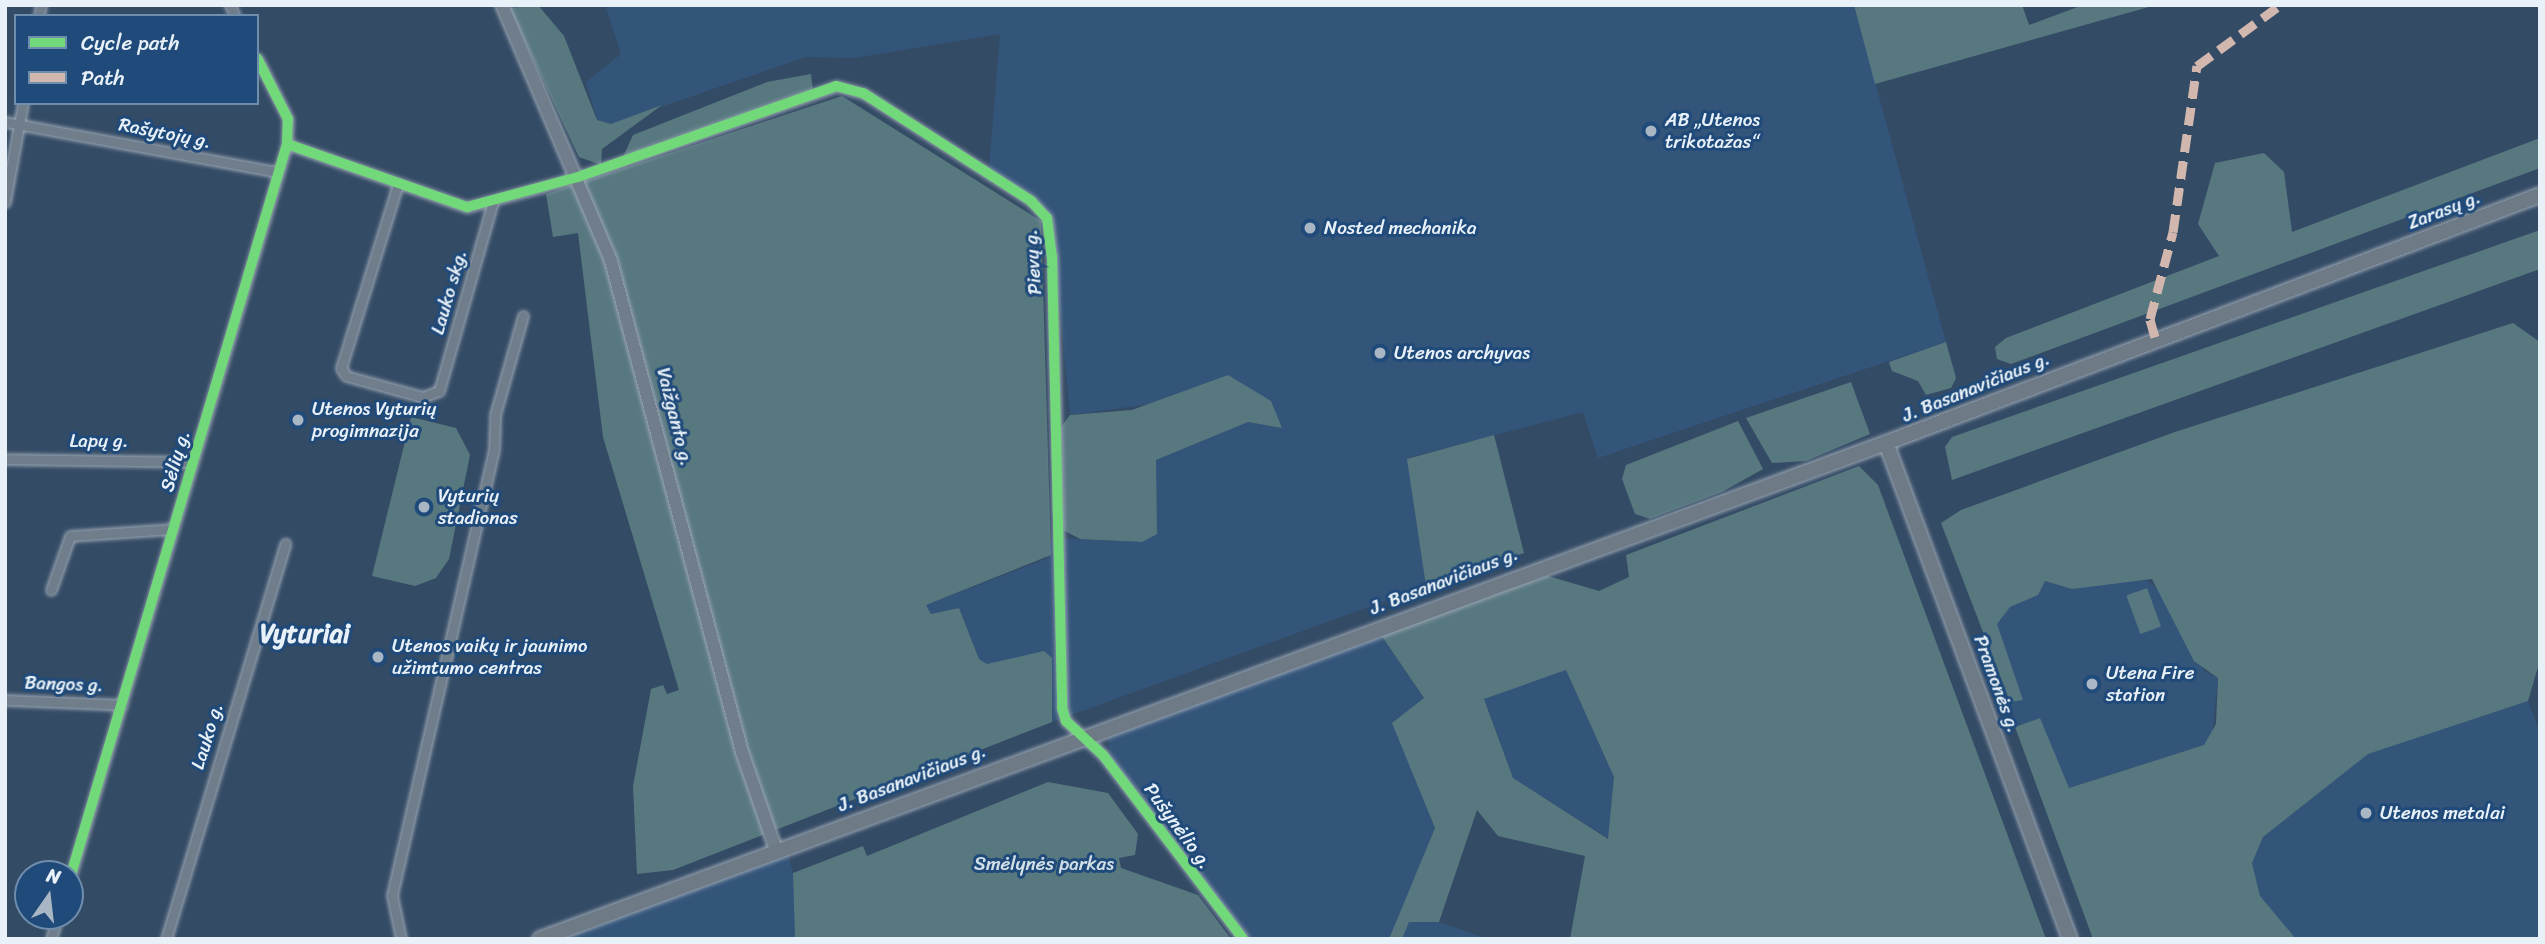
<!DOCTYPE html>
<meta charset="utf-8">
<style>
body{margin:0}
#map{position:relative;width:2545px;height:944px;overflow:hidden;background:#344b65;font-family:Sriracha,sans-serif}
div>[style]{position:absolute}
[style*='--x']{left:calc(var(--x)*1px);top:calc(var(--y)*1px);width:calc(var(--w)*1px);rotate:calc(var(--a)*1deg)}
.built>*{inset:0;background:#34557a}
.green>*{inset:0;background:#587880;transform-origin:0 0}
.roads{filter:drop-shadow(0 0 2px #9aa6b3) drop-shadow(0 0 2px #9aa6b3)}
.minor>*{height:9px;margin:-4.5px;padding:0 4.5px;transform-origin:4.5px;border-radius:4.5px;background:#707e8c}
.secondary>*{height:12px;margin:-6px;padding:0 6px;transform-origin:6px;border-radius:6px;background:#707e8c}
.primary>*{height:14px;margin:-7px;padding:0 7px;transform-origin:7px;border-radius:7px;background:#6e7a86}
.trunk>*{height:14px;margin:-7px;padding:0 7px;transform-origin:7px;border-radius:7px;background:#6e7a86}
.quiet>*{height:9px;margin-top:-4.5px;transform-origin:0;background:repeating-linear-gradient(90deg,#d1b7ad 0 18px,transparent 0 27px)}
.cycleway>*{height:10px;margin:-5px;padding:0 5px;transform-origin:5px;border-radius:5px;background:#71d979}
.dots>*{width:19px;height:19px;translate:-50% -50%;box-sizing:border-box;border:4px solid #1f4a7a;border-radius:50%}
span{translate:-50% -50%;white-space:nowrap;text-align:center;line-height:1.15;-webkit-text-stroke:6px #1f4a7a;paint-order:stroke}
.poi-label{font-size:19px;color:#e8f1f8}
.left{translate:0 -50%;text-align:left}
.street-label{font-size:19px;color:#e8f1f8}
.park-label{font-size:19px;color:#d3e0e7}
.district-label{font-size:26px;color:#e8f1f8;font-weight:700}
.frame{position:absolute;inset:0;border:7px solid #e8f1f8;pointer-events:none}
.legend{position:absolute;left:14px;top:14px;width:245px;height:91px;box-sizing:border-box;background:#1f4a7a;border:2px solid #6f8dac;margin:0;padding:9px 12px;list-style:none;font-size:21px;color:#e8f1f8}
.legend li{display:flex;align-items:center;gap:14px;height:35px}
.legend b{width:35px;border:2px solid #6f8dac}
.north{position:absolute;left:14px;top:860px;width:70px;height:70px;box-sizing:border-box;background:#1f4a7a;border:2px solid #6f8dac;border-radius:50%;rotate:14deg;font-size:19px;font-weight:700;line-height:28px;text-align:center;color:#e8f1f8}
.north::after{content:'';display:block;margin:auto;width:24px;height:32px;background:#a9b7c5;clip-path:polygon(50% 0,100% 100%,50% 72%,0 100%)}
</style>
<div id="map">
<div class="built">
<div style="clip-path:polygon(605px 5px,1854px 5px,1946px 342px,1598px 458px,1583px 412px,1408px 458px,1426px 586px,1052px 722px,1052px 658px,987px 664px,979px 659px,959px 608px,931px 614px,926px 605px,1046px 559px,1052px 538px,1142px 542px,1156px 534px,1156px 460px,1248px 422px,1281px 428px,1271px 401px,1158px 403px,1070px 415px,1052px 219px,1030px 193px,989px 168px,1000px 34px,854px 58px,806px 57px,611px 124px,597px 120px,586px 82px,621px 54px)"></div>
<div style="clip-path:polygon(2143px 577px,2160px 591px,2205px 672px,2218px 678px,2212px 736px,2204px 745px,2068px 788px,2040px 718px,2015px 727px,1996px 624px,2010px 607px,2038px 595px,2044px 581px,2072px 589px)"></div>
<div style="clip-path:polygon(1379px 632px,1424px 699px,1418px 781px,1435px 828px,1400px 919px,1389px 939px,1252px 939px,1220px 906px,1110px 756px,1108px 738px)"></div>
<div style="clip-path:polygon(1566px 670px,1614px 777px,1609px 839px,1513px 778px,1484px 698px)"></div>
<div style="clip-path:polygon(2528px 701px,2540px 734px,2540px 939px,2294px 938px,2260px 897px,2252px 863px,2263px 837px,2367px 754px)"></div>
<div style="clip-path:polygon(788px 853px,798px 895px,795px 939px,570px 937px)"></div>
<div style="clip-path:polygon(1409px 922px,1439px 922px,1488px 939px,1402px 939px)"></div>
</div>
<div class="green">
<div style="clip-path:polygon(538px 5px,564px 36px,597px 120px,611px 124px,662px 105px,602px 149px,601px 165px,579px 157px,509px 8px)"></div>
<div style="clip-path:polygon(1854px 5px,2022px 5px,2029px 25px,2083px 5px,2156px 5px,1875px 84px)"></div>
<div style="clip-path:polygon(811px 74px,813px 90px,622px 159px,633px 135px,767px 82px)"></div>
<div style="clip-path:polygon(842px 96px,1041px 221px,1051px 555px,926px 605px,931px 614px,959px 608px,979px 659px,987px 664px,1044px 651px,1052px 658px,1052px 722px,673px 870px,637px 874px,633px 786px,651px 689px,663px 685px,667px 694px,679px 690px,603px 437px,578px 233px,553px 237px,546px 194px)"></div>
<div style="clip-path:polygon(2540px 138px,2540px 168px,2011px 364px,1997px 359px,1995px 347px,2006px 338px,2219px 256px,2198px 224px,2215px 163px,2264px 153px,2284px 172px,2292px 232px)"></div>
<div style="clip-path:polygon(2540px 230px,2540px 269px,1952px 480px,1945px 447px,1952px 437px)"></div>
<div style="clip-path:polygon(2513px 323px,2540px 342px,2540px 660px,2528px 701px,2368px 754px,2263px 837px,2252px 863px,2260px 896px,2296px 939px,2093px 939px,2015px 727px,2040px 718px,2069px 788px,2204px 745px,2216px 724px,2218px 678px,2194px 661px,2152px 579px,2072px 589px,2045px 581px,2038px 595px,2010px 607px,1997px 624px,2023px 700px,2010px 702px,1941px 523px,1961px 510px,2175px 432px)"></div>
<div style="clip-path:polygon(1946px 342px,1956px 378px,1951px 388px,1926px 395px,1918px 381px,1892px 371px,1889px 362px)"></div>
<div style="clip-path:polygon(1228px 375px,1271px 401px,1282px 428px,1248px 422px,1156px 460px,1157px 534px,1142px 542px,1080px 539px,1063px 530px,1061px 427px,1070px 415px,1132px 410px)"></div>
<div style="clip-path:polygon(1851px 382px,1870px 434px,1806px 461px,1772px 463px,1746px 418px)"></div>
<div style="clip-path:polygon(411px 417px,456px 428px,470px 455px,449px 559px,436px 578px,415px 586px,372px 576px)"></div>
<div style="clip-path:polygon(1738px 421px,1763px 469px,1722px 492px,1650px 519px,1635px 514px,1622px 479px,1626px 465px)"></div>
<div style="clip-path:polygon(1494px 435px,1524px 553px,1426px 586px,1407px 459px)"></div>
<div style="clip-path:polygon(evenodd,1859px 466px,1878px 485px,2046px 939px,1570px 939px,1585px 856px,1498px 836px,1477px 810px,1439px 922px,1409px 922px,1402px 939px,1389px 939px,1435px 828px,1392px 723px,1424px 698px,1379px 632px,1548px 576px,1599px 591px,1629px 577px,1626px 555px,1859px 466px,1566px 670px,1614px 777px,1608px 839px,1513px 778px,1484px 699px,1566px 670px)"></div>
<div style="left:2147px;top:588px;width:41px;height:22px;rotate:70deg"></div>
<div style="clip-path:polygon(1048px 782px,1108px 793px,1138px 834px,1135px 855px,1119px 858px,1121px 868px,1198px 895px,1231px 939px,795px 939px,793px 873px,863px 846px,867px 856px)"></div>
</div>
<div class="roads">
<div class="minor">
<div style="--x:230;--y:5;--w:12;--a:66"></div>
<div style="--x:39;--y:16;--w:11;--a:-80"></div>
<div style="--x:5;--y:122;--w:277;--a:10.4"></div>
<div style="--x:287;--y:144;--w:191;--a:19.3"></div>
<div style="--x:467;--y:207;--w:115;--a:-15.1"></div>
<div style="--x:578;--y:177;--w:274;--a:-19.4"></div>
<div style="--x:836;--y:86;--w:28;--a:15"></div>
<div style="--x:863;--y:93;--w:200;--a:32.7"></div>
<div style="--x:1031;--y:201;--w:23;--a:47"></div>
<div style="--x:1047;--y:218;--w:38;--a:83"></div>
<div style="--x:1052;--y:256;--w:452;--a:88.7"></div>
<div style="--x:1062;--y:708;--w:14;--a:73"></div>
<div style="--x:1066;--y:721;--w:50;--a:42.6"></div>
<div style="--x:1103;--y:755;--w:231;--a:52.7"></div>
<div style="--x:398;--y:184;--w:193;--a:107.2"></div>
<div style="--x:341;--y:368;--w:9;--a:58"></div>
<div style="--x:346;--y:376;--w:80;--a:15.3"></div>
<div style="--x:423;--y:397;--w:17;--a:-21"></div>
<div style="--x:439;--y:391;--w:197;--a:-74.1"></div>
<div style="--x:5;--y:202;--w:101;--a:-79.7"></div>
<div style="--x:5;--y:459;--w:188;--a:0.9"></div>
<div style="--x:51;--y:590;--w:57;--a:-70.6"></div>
<div style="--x:70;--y:536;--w:103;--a:-3.9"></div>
<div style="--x:5;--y:700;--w:117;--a:2.4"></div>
<div style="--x:70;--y:878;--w:765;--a:-73.53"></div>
<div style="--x:287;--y:144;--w:25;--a:-88"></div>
<div style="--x:288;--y:119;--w:68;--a:-116.9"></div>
<div style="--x:51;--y:939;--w:24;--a:-73"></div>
<div style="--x:166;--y:939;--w:413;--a:-73.2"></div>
<div style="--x:401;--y:939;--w:45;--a:-101.6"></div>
<div style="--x:392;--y:895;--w:458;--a:-77.1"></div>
<div style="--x:494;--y:449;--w:34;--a:-88"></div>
<div style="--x:495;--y:415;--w:103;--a:-74.2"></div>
</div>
<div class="secondary">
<div style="--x:502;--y:5;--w:278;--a:66.9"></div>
<div style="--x:611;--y:261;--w:508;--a:75.06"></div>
<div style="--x:742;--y:752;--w:104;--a:70.9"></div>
</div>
<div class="primary">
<div style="--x:540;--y:939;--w:1434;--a:-20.23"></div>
</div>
<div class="trunk">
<div style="--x:2070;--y:939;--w:529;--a:-110.35"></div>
<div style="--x:1886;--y:443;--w:699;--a:-20.77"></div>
</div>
</div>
<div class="quiet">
<div style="--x:2155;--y:337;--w:19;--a:-106"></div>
<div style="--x:2150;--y:319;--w:90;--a:-75.2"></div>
<div style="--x:2173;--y:232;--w:168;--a:-81.8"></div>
<div style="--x:2197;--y:66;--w:103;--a:-36.3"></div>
</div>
<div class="cycleway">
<div style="--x:287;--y:144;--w:191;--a:19.3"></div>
<div style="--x:467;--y:207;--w:115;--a:-15.1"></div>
<div style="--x:578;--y:177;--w:274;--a:-19.4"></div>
<div style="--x:836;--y:86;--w:28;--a:15"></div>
<div style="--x:863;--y:93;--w:200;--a:32.7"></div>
<div style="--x:1031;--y:201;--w:23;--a:47"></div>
<div style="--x:1047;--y:218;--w:38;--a:83"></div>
<div style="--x:1052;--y:256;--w:452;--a:88.7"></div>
<div style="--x:1062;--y:708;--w:14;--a:73"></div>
<div style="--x:1066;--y:721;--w:50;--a:42.6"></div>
<div style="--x:1103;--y:755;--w:231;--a:52.7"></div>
<div style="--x:70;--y:878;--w:765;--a:-73.53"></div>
<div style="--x:287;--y:144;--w:25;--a:-88"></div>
<div style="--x:288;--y:119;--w:68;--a:-116.9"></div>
</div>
<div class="dots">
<div style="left:1651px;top:131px;background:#a9b7c5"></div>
<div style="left:1310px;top:228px;background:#a9b7c5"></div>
<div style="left:1380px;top:353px;background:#a9b7c5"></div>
<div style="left:298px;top:420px;background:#a9b7c5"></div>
<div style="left:424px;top:507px;background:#a9b7c5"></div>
<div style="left:378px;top:657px;background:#a9b7c5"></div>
<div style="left:2092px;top:684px;background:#a9b7c5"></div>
<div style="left:2366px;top:813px;background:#a9b7c5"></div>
</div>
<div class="poi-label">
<span class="left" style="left:1665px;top:131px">AB „Utenos<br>trikotažas“</span>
<span class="left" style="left:1324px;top:228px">Nosted mechanika</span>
<span class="left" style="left:1394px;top:353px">Utenos archyvas</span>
<span class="left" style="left:312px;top:420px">Utenos Vyturių<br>progimnazija</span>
<span class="left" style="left:438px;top:507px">Vyturių<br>stadionas</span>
<span class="left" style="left:392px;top:657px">Utenos vaikų ir jaunimo<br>užimtumo centras</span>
<span class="left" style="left:2106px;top:684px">Utena Fire<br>station</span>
<span class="left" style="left:2380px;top:813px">Utenos metalai</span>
</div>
<div class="street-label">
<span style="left:165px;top:133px;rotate:11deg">Rašytojų g.</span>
<span style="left:2444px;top:210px;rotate:-21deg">Zarasų g.</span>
<span style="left:1033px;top:262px;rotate:-94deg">Pievų g.</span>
<span style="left:449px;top:292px;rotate:-74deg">Lauko skg.</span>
<span style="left:1976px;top:387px;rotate:-22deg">J. Basanavičiaus g.</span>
<span style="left:675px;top:417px;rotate:76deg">Vaižganto g.</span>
<span style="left:99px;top:441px">Lapų g.</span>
<span style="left:175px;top:461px;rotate:-74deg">Sėlių g.</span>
<span style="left:1444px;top:581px;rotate:-21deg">J. Basanavičiaus g.</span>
<span style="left:64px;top:684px;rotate:2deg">Bangos g.</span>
<span style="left:1997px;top:684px;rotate:70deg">Pramonės g.</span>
<span style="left:207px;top:736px;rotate:-73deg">Lauko g.</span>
<span style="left:912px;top:778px;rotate:-21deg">J. Basanavičiaus g.</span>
<span style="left:1178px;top:826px;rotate:54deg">Pušynėlio g.</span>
</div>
<div class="park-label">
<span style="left:1044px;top:864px">Smėlynės parkas</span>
</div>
<div class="district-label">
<span style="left:305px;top:634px">Vyturiai</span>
</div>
<div class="frame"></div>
<ul class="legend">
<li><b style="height:9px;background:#71d979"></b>Cycle path</li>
<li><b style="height:9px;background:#d1b7ad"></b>Path</li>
</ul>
<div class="north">N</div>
</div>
